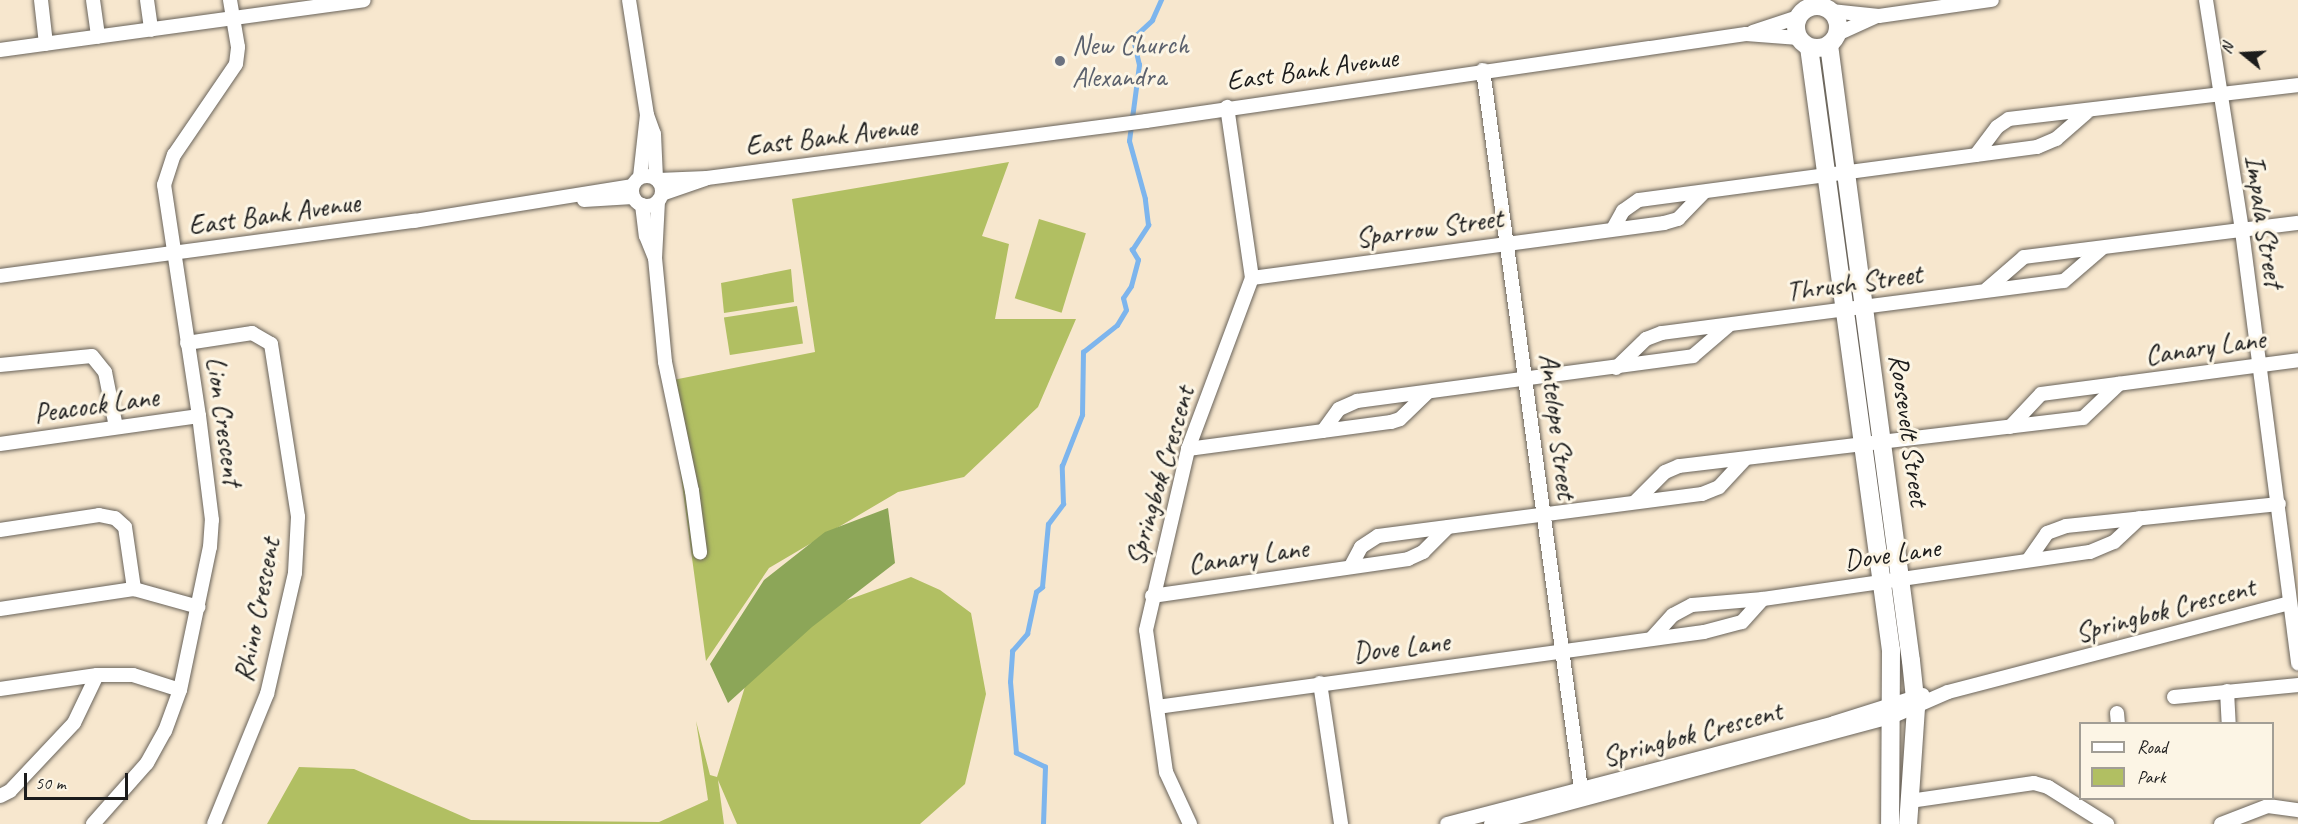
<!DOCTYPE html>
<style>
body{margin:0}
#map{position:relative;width:2298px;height:824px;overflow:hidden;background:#f7e7ce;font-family:Caveat,sans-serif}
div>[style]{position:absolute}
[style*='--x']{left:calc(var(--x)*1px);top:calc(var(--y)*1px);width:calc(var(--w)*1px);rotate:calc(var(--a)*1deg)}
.green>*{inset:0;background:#b1bf62;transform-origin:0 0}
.forest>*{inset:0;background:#8ca658}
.stream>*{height:4.5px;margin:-2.25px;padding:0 2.25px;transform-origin:2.25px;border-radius:2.25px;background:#7db5ed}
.roads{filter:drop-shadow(0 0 2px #69635a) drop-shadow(0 0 2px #69635a)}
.minor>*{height:14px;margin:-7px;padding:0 7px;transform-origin:7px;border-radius:7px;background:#fff}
.minor>.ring{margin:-7px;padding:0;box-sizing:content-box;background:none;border:14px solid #fff;border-radius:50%}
.tertiary>*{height:18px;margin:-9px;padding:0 9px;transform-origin:9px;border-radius:9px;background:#fff}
.tertiary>.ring{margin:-9px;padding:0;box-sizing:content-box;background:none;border:18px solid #fff;border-radius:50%}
.dots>*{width:16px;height:16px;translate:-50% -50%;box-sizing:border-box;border:3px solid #fcf5e5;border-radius:50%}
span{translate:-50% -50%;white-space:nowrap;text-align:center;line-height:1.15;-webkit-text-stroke:6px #fcf5e5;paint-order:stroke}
.worship-label{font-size:28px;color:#5b616d}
.left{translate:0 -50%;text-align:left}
.street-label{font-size:28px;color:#1c1c1c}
.legend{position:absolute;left:2079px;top:722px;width:195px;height:78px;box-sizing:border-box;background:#fcf5e5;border:2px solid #a29e95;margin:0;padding:8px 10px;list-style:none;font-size:18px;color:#1c1c1c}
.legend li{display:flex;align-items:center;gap:12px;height:30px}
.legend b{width:30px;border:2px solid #a29e95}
.north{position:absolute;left:2214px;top:24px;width:60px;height:60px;-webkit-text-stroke:4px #fcf5e5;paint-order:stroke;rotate:288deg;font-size:16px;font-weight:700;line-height:24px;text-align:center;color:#1c1c1c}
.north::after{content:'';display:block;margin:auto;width:21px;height:27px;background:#1c1c1c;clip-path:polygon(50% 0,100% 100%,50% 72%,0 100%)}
.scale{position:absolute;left:24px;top:773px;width:104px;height:27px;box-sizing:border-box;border:3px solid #1c1c1c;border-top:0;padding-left:8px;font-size:18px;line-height:21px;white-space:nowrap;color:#1c1c1c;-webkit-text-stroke:4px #fcf5e5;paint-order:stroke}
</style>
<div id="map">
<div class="green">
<div style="clip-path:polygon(1009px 162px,982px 236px,1009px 244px,995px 319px,1076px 319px,1038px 407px,964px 477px,898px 492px,769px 568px,706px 661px,668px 381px,815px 352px,792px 199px)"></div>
<div style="left:1039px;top:219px;width:49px;height:83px;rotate:17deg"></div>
<div style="clip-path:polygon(791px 269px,794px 302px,724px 313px,721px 283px)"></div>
<div style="left:797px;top:306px;width:38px;height:74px;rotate:81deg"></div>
<div style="clip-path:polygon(911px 577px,940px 590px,971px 613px,986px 694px,965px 784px,920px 824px,737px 824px,718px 780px,724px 824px,267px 824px,299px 767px,354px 769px,471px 820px,659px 822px,708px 800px,696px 721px,710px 775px,717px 777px,752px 664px,839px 603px)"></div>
</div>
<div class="forest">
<div style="clip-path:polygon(888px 508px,895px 563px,812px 627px,728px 703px,710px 664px,764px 580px,825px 532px)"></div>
</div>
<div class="stream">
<div style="--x:1043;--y:824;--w:57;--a:-88"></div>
<div style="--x:1045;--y:767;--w:32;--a:-154"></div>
<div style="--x:1016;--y:753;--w:71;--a:-94.8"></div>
<div style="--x:1010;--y:682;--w:31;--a:-86"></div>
<div style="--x:1012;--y:651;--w:23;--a:-49"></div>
<div style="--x:1027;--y:634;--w:43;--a:-77.9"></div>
<div style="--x:1036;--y:592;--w:8;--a:-40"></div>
<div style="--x:1042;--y:587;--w:63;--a:-84.6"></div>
<div style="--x:1048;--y:524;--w:25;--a:-53"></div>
<div style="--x:1063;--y:504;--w:38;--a:-92"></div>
<div style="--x:1062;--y:466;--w:55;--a:-68.6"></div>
<div style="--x:1082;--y:415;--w:63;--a:-89.1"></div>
<div style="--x:1083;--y:352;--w:43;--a:-38.5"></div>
<div style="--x:1117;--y:325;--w:17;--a:-59"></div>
<div style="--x:1126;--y:310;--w:12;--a:-104"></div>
<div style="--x:1123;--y:298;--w:14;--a:-56"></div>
<div style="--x:1131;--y:286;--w:27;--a:-75"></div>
<div style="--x:1138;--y:260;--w:12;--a:-121"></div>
<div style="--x:1132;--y:250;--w:30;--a:-57"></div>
<div style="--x:1148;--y:225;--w:26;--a:-97"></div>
<div style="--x:1145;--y:199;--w:60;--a:-105.4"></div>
<div style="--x:1129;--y:141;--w:77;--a:-82.5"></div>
<div style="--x:1139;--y:65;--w:28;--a:-103"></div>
<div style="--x:1133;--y:38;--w:26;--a:-43"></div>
<div style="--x:1152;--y:20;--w:22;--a:-66"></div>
</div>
<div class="roads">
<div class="minor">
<div style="--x:41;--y:0;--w:44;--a:83.5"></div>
<div style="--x:93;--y:0;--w:37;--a:82"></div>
<div style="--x:147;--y:0;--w:30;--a:82"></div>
<div style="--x:629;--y:0;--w:116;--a:81.1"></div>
<div style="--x:647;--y:115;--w:20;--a:70"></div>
<div style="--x:654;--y:134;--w:44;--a:87.4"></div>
<div style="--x:2206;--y:0;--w:234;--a:81.1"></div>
<div style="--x:2242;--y:231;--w:436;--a:82.6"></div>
<div style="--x:1831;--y:11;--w:48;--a:5.9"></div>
<div style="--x:1879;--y:16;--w:114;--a:-8.1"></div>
<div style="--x:1753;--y:32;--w:47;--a:-18.4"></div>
<div style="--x:1837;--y:34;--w:44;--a:-24.2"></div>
<div style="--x:0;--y:50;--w:367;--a:-7.8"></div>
<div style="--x:1483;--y:70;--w:726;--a:82.24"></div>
<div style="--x:1976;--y:155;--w:35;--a:-53"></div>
<div style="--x:1997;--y:127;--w:14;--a:-34"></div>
<div style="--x:2009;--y:119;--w:291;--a:-6.7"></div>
<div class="ring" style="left:632px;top:176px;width:16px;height:16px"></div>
<div style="--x:640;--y:177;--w:62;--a:-83.6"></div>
<div style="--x:658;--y:180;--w:49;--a:-2.3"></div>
<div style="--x:707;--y:178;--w:443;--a:-7.4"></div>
<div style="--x:1146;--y:121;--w:606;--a:-8.25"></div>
<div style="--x:1746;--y:34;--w:53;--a:4.3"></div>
<div style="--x:662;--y:194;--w:46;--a:-19.2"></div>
<div style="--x:584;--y:200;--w:49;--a:-3.5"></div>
<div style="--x:658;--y:201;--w:57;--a:93"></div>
<div style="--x:655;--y:258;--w:104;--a:84.5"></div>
<div style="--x:665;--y:362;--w:132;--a:78.2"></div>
<div style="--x:692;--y:491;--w:62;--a:82.5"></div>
<div style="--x:642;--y:205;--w:31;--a:83"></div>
<div style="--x:646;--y:236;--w:24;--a:68"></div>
<div style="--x:1613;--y:229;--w:21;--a:-61"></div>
<div style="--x:1623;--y:211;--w:19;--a:-35"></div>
<div style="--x:1639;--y:200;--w:402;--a:-7.6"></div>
<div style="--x:2037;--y:147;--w:21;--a:-23"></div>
<div style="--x:2056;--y:139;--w:40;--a:-41"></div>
<div style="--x:0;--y:276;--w:418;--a:-7.6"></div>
<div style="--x:414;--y:221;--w:221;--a:-9.1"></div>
<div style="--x:1252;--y:278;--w:416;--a:-7.6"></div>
<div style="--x:1664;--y:223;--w:15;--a:-16"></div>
<div style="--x:1678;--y:219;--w:37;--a:-46"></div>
<div style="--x:1987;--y:289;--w:49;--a:-40.9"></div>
<div style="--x:2024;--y:257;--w:276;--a:-7.1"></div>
<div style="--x:187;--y:343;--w:66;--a:-8.7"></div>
<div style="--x:252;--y:333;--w:22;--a:30"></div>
<div style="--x:271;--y:344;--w:175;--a:81.1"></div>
<div style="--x:298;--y:517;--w:56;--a:93.1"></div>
<div style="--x:295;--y:573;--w:124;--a:103"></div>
<div style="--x:267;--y:694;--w:140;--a:112.2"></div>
<div style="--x:0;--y:365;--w:92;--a:-5.6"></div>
<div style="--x:92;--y:356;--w:21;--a:51"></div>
<div style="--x:105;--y:372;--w:56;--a:78.7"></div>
<div style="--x:1616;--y:368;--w:42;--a:-44"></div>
<div style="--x:1646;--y:339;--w:17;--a:-21"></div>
<div style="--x:1662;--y:333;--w:405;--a:-7.4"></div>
<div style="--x:2064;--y:281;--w:49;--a:-40.9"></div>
<div style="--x:2010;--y:427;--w:45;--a:-46.8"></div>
<div style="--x:2041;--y:394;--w:259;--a:-7.5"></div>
<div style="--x:1323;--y:431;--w:27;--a:-54"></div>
<div style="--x:1339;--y:409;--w:20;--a:-24"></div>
<div style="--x:1357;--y:401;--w:339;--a:-7.6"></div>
<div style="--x:1693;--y:356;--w:46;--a:-40.6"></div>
<div style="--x:0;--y:444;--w:201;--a:-8"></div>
<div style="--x:1188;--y:449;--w:205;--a:-7.6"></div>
<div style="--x:1391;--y:422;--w:9;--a:-18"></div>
<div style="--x:1400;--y:419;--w:37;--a:-44"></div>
<div style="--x:1635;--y:502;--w:42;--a:-45"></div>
<div style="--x:1665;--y:472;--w:15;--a:-23"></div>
<div style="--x:1679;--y:466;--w:407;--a:-6.8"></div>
<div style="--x:2083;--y:418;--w:50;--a:-43.4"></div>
<div style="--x:0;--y:530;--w:100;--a:-8.6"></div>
<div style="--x:99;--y:515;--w:16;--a:11"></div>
<div style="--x:115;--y:518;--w:13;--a:42"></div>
<div style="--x:125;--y:527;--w:63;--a:81.7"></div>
<div style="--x:2029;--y:559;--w:32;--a:-55"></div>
<div style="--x:2047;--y:533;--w:20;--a:-20"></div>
<div style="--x:2066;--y:526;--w:214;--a:-5.9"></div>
<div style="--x:1351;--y:566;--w:21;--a:-62"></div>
<div style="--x:1361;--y:547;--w:20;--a:-33"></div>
<div style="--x:1378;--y:536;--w:327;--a:-7.4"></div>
<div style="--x:1702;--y:494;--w:18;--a:-22"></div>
<div style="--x:1719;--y:487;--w:37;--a:-47"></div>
<div style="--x:1152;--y:596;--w:259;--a:-8.2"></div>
<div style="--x:1408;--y:559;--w:17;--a:-25"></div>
<div style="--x:1423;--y:552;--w:35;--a:-45"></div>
<div style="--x:0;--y:609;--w:135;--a:-8.5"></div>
<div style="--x:134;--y:589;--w:67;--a:15.5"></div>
<div style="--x:1652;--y:638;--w:31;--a:-48"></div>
<div style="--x:1673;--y:615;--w:21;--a:-28"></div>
<div style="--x:1692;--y:605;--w:71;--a:-4.8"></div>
<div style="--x:1763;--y:599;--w:330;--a:-8.2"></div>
<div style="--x:2090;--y:552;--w:26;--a:-23"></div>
<div style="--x:2114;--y:542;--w:35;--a:-43"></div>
<div style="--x:97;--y:675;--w:36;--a:0"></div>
<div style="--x:133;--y:675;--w:49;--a:17.7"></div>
<div style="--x:1320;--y:683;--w:143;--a:81.5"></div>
<div style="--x:0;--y:689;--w:98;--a:-8.2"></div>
<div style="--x:97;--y:675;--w:53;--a:115.6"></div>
<div style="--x:74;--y:723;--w:93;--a:133.3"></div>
<div style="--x:10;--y:791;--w:11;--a:153"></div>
<div style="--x:2227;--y:691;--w:33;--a:87"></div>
<div style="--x:2174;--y:697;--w:125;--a:-5.5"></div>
<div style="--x:1157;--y:707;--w:552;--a:-7.81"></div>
<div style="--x:1704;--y:632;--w:39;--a:-15"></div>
<div style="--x:1742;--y:622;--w:31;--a:-48"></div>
<div style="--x:2117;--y:713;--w:11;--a:85"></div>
<div style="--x:1910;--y:801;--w:125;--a:-8.3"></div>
<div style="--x:2034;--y:783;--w:15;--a:16"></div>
<div style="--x:2048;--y:787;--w:70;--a:32.1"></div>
<div style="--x:93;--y:824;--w:81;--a:-48.5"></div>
<div style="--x:147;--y:763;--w:37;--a:-61"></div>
<div style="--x:165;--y:731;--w:44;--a:-69.9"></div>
<div style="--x:180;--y:690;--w:146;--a:-78.2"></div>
<div style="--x:210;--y:547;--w:27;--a:-86"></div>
<div style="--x:212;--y:520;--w:105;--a:-97.1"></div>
<div style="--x:199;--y:416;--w:234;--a:-98.6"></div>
<div style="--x:164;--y:185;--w:32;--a:-72"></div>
<div style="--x:174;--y:155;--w:110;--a:-55.7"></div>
<div style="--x:236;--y:64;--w:17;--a:-83"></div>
<div style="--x:238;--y:47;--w:48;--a:-99.7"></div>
<div style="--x:1190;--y:824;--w:57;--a:-114.8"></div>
<div style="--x:1166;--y:772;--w:143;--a:-98"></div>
<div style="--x:1146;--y:630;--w:186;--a:-76.9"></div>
<div style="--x:1188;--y:449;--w:183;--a:-69.5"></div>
<div style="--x:1252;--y:278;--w:173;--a:-98.3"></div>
<div style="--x:1447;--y:824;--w:400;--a:-14.6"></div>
<div style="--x:1834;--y:723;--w:93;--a:-17.5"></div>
<div style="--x:1491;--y:824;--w:416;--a:-15"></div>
<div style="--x:1893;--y:716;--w:60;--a:-23.6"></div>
<div style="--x:1948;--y:692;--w:353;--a:-14.6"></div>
<div style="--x:2221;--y:824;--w:50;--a:-21"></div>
<div style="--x:2268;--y:806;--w:30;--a:8"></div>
</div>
<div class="tertiary">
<div class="ring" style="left:1796px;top:6px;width:24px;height:24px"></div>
<div style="--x:1829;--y:45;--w:621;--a:82.42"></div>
<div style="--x:1911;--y:661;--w:47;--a:83.9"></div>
<div style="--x:1916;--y:708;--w:116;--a:93.9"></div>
<div style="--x:1809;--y:47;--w:609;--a:82.26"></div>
<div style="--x:1891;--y:650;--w:174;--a:90.3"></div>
</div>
</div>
<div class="dots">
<div style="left:1060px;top:61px;background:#6b7280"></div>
</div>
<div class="worship-label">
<span class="left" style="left:1072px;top:61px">New Church<br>Alexandra</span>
</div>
<div class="street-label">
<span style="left:1312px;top:69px;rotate:-8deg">East Bank Avenue</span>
<span style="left:831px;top:136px;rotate:-7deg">East Bank Avenue</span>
<span style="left:274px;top:214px;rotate:-8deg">East Bank Avenue</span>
<span style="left:2264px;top:221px;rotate:81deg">Impala Street</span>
<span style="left:1429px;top:228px;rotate:-8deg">Sparrow Street</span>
<span style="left:1854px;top:283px;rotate:-8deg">Thrush Street</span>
<span style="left:2205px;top:347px;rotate:-8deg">Canary Lane</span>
<span style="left:96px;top:405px;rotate:-8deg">Peacock Lane</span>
<span style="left:224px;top:421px;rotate:82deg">Lion Crescent</span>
<span style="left:1558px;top:426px;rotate:83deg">Antelope Street</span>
<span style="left:1909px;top:430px;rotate:82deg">Roosevelt Street</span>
<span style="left:1160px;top:476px;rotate:-74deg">Springbok Crescent</span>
<span style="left:1892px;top:554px;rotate:-8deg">Dove Lane</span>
<span style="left:1248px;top:556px;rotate:-8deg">Canary Lane</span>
<span style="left:257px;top:610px;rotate:-79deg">Rhino Crescent</span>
<span style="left:2165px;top:610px;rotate:-15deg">Springbok Crescent</span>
<span style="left:1401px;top:647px;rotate:-7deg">Dove Lane</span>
<span style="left:1692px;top:734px;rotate:-15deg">Springbok Crescent</span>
</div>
<ul class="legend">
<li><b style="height:8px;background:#fff"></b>Road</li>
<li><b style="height:16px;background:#b1bf62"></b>Park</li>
</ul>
<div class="north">N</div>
<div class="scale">50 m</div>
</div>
